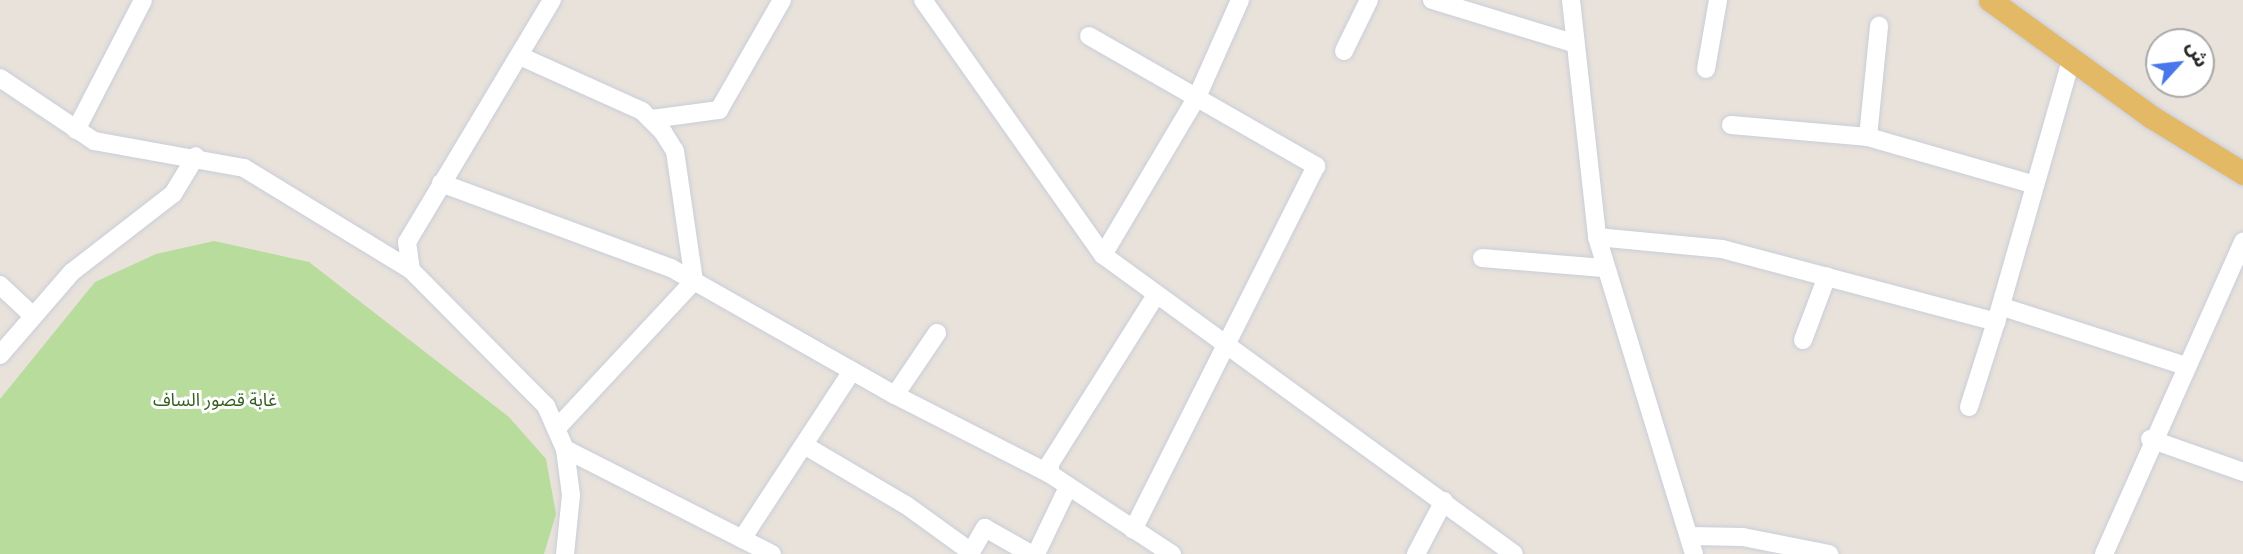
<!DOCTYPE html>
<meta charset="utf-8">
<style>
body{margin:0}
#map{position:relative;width:2243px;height:554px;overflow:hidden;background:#e9e2db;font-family:Roboto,"Noto Sans Arabic",sans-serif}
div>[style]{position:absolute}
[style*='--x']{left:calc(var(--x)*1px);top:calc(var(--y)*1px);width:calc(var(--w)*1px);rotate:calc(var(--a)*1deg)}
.green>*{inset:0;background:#b8dc9c}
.roads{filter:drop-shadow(0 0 2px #c9ced9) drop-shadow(0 0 2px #c9ced9)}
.minor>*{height:18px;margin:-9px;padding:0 9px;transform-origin:9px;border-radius:9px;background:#fff}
.major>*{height:23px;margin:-11.5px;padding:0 11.5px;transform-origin:11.5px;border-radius:11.5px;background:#e4b965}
span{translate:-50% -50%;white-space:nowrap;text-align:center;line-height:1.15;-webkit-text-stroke:6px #fff;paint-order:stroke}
.park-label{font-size:18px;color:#335e1f}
.north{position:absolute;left:2145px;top:28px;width:70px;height:70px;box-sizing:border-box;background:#fff;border:2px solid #a9a9a9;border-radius:50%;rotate:63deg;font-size:19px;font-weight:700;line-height:28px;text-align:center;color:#282828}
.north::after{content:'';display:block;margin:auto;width:24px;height:32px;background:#4777ea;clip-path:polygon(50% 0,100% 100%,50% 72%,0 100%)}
</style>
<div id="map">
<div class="green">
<div style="clip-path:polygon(214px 241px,309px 262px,509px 417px,546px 459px,556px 514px,544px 554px,0 554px,0 399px,95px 282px,156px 254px)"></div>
</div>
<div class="roads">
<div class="minor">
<div style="--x:552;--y:0;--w:282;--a:120.9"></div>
<div style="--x:407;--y:242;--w:28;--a:82"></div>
<div style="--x:411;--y:270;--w:192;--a:45.2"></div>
<div style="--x:546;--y:406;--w:47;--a:66.2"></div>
<div style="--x:565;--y:449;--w:46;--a:82.6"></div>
<div style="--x:571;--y:495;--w:59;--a:95.8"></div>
<div style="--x:923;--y:0;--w:312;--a:54.8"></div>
<div style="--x:1103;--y:255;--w:508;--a:36.04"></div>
<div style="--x:1432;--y:0;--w:147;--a:17"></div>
<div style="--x:1571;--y:0;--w:238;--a:83.7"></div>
<div style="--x:1597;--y:237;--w:332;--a:73"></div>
<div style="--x:1089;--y:36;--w:262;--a:29.8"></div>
<div style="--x:1316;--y:166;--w:407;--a:116.7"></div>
<div style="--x:1344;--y:51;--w:57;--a:-63.9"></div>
<div style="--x:522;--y:57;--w:132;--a:24.2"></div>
<div style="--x:642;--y:111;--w:30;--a:45"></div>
<div style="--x:663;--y:132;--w:22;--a:58"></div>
<div style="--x:675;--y:151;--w:131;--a:81.7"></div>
<div style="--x:694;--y:281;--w:202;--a:133"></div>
<div style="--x:1706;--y:69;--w:70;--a:-80.1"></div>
<div style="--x:0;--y:78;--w:113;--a:33.8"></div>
<div style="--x:94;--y:141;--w:152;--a:10.2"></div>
<div style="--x:244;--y:168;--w:196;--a:31.4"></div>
<div style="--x:652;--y:119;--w:68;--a:-7.7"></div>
<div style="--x:719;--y:110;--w:127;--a:-60.2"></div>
<div style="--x:1731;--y:125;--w:138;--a:5"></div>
<div style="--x:1868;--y:137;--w:171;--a:16"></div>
<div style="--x:76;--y:130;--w:146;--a:-62.7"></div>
<div style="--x:1868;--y:137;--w:112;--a:-84.3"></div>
<div style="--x:441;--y:183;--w:245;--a:20.3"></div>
<div style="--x:671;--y:268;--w:257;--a:29.6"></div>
<div style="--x:895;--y:395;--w:75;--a:-55.9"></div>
<div style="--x:1597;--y:237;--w:126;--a:5.5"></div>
<div style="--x:1722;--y:249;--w:284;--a:14.9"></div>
<div style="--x:1996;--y:322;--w:272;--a:-74"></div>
<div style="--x:1103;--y:255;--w:186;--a:-59.3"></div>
<div style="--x:1198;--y:95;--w:104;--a:-66.1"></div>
<div style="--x:1482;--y:258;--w:122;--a:4.7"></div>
<div style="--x:0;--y:285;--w:45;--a:43.2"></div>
<div style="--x:1156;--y:295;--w:199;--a:122.2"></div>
<div style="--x:1050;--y:463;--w:11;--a:90"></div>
<div style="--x:1050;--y:474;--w:146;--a:33.3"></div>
<div style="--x:2003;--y:307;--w:189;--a:17.9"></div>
<div style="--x:1803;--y:340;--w:68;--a:-69.4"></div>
<div style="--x:0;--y:355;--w:110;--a:-49.1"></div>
<div style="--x:72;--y:272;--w:128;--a:-37.7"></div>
<div style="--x:173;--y:194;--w:44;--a:-58.8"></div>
<div style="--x:895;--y:395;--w:174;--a:27"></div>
<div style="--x:1969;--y:407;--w:89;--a:-72.4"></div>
<div style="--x:2150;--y:439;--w:99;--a:19.5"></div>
<div style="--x:804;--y:445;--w:118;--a:30.5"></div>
<div style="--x:906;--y:505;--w:80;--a:35.9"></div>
<div style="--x:971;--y:552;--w:28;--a:-60"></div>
<div style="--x:985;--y:528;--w:53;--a:29.5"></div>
<div style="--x:565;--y:449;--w:232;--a:26.9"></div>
<div style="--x:1690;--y:536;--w:53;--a:1.1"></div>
<div style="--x:1743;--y:537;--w:88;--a:11.2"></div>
<div style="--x:742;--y:539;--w:201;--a:-56.8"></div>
<div style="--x:1036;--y:554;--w:72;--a:-64.5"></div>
<div style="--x:1416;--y:554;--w:60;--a:-62.2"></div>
<div style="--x:2104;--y:554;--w:342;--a:-66"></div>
</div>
<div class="major">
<div style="--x:1990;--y:0;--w:198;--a:35.9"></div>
<div style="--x:2150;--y:116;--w:109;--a:31.5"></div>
</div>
</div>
<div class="park-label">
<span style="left:215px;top:400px">غابة قصور الساف</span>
</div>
<div class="north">ش</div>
</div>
